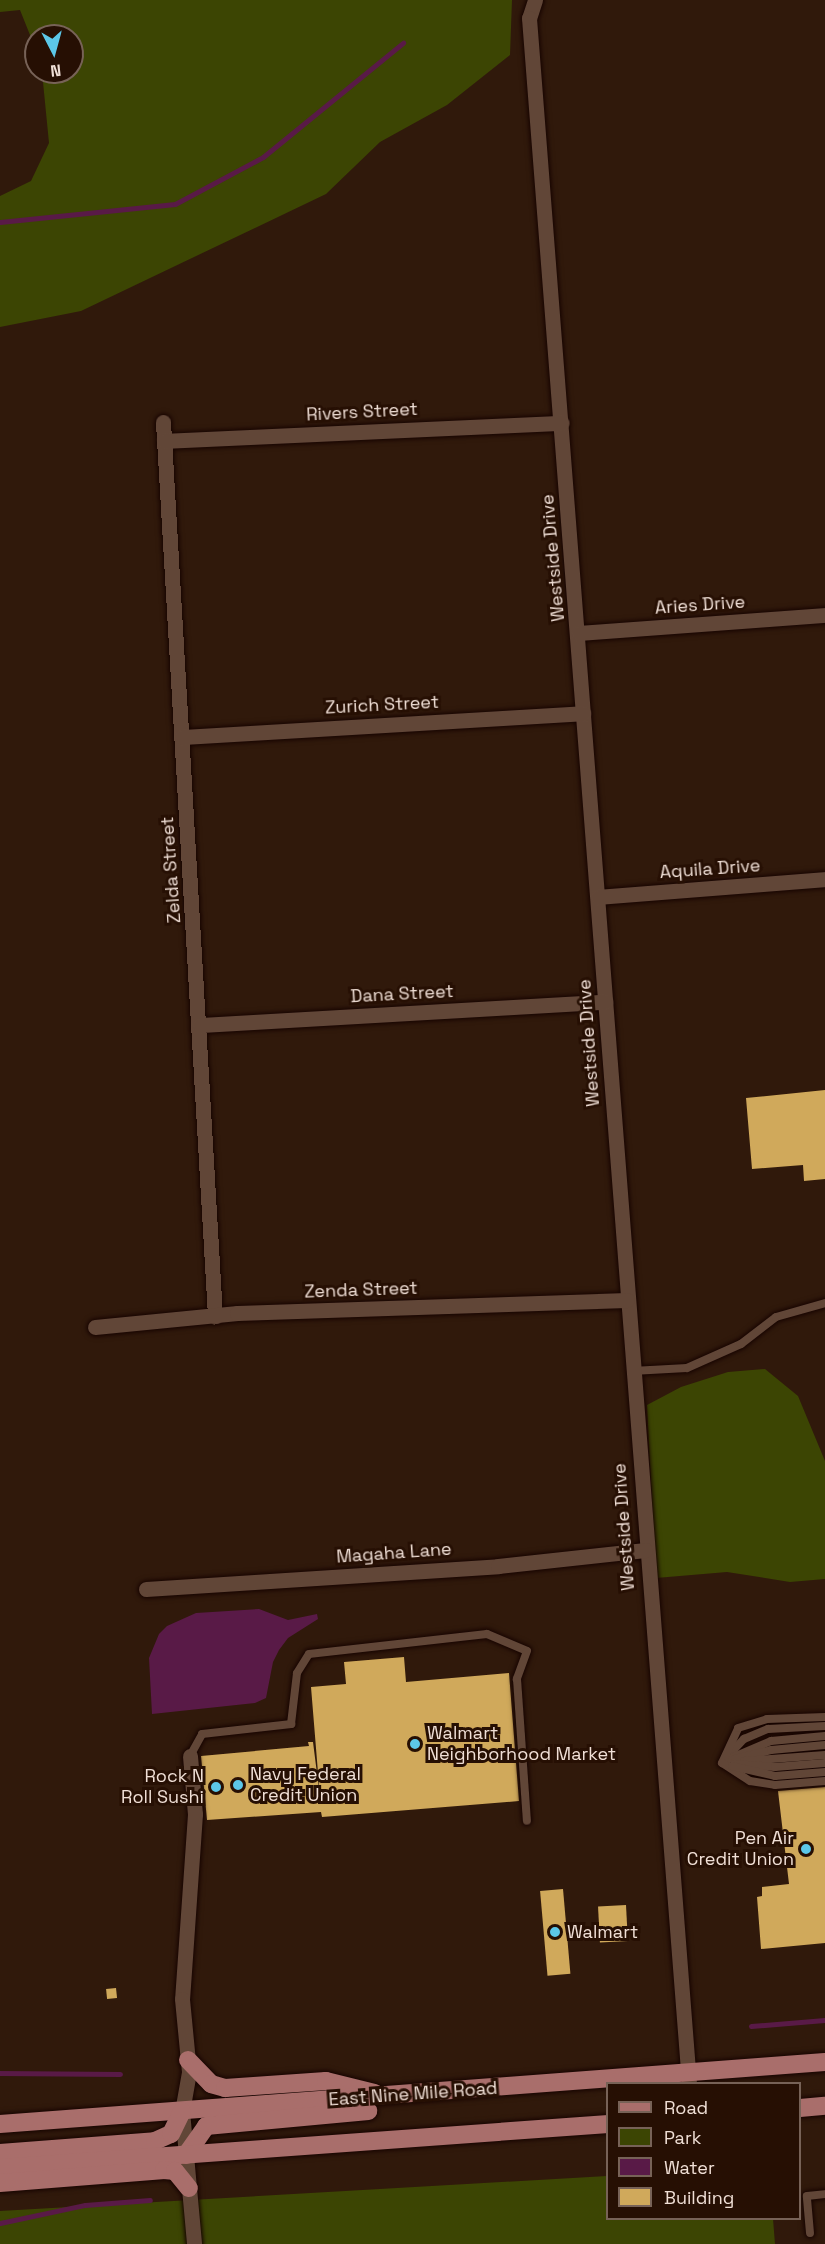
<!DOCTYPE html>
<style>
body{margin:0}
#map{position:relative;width:825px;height:2244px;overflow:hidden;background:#30190b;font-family:"Space Grotesk",sans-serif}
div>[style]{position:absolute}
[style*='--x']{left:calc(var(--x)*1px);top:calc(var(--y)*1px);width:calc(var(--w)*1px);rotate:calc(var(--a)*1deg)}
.green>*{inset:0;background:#3c4503}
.water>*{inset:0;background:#591a47}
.stream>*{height:5px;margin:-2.5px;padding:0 2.5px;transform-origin:2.5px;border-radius:2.5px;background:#591a47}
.building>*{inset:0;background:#d0a95b;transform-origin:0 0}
.roads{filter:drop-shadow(0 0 2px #170400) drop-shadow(0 0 2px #170400)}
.service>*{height:8px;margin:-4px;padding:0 4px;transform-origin:4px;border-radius:4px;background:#614637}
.minor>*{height:15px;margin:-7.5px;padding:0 7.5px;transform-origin:7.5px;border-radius:7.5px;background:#614637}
.primary>*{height:18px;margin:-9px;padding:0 9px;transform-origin:9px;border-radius:9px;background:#a96e6b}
.dots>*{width:16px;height:16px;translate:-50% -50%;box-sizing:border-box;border:3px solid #260f03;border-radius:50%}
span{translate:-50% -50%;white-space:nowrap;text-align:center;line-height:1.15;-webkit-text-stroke:6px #260f03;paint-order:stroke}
.street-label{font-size:18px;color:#f0dfd6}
.poi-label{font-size:18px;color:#f0dfd6}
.left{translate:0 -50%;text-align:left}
.right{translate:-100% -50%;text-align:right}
.legend{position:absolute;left:606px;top:2082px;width:195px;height:138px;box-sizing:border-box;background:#260f03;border:2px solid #776257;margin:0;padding:8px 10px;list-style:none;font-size:18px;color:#f0dfd6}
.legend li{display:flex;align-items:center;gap:12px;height:30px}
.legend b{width:30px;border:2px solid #776257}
.north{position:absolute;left:24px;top:24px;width:60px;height:60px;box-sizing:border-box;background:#260f03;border:2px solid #776257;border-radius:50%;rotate:174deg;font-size:16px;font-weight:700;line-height:24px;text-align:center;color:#f0dfd6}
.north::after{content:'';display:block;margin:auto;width:21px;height:27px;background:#5cc7e8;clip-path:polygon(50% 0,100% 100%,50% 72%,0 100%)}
</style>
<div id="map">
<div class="green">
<div style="clip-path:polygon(0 0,512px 0,510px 55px,447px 105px,380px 142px,326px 194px,81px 311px,0 327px,0 196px,31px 181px,49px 143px,42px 72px,72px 72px,72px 36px,36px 36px,36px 50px,20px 10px,0 12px)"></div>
<div style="clip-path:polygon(765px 1369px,798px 1396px,825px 1461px,825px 1579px,790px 1582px,727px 1572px,656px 1578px,647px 1405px,681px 1387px,728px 1372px)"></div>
<div style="clip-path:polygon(607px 2176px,608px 2218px,773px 2219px,775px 2244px,0 2244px,0 2211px)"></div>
</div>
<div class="water">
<div style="clip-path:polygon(259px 1609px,288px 1620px,317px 1614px,318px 1619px,288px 1638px,279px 1650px,273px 1662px,266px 1698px,255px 1703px,152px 1714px,149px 1658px,159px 1634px,167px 1626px,196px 1613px)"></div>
</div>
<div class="stream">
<div style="--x:0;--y:222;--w:176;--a:-5.9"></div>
<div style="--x:175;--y:204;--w:100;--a:-28.1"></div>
<div style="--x:263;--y:157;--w:181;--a:-39.2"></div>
<div style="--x:751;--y:2026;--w:74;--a:-4.6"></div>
<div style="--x:0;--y:2073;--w:120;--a:0.5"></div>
<div style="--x:0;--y:2223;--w:87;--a:-12"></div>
<div style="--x:85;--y:2205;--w:65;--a:-4.4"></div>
</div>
<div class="building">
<div style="clip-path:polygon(825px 1090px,825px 1179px,804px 1181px,803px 1165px,752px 1169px,746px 1098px)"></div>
<div style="clip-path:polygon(404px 1657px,406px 1682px,509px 1673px,519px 1801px,322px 1817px,321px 1812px,207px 1820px,201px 1756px,309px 1746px,308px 1742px,313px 1742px,320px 1797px,311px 1687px,346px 1684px,344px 1662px)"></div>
<div style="clip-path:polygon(825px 1787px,825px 1943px,761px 1949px,757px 1897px,762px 1896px,762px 1887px,789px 1884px,778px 1791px)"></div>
<div style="left:563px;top:1889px;width:85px;height:23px;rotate:85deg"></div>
<div style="left:626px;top:1905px;width:36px;height:28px;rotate:87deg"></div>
<div style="left:116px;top:1988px;width:10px;height:10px;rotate:84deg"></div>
</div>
<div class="roads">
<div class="service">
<div style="--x:632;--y:1371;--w:55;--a:-3.1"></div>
<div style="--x:687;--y:1368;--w:59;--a:-24"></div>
<div style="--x:741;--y:1344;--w:44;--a:-37.6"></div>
<div style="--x:776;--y:1317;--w:51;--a:-15.9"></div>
<div style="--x:190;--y:1756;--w:25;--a:-61"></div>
<div style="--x:202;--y:1734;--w:90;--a:-6.4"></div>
<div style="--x:291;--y:1724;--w:51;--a:-83.3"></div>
<div style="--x:297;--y:1673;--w:22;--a:-58"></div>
<div style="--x:309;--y:1654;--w:179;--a:-6.4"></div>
<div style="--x:487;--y:1634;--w:43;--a:23"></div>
<div style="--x:527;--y:1651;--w:30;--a:110"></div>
<div style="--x:517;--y:1679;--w:142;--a:86"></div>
<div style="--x:727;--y:1757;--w:25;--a:-47"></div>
<div style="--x:744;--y:1739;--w:26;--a:-23"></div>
<div style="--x:768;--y:1729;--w:57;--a:-3"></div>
<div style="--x:729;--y:1759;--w:46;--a:-23.2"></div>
<div style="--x:771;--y:1741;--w:54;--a:-5.3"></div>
<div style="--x:735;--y:1759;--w:37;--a:-14"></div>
<div style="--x:771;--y:1750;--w:54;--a:-5.3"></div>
<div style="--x:744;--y:1761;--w:81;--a:-4.2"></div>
<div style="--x:722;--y:1763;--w:38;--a:-65"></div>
<div style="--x:738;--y:1728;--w:30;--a:-17"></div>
<div style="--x:767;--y:1719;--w:58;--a:-2"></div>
<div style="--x:722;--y:1763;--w:33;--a:33"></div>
<div style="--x:750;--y:1781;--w:25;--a:9"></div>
<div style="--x:775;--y:1785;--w:50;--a:-4.6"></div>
<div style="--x:735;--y:1764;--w:40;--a:4.3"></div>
<div style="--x:775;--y:1767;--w:50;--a:-4.6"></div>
<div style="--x:732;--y:1766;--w:44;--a:13.1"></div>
<div style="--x:775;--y:1776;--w:50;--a:-4.6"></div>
<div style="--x:810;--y:2233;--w:37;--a:-95"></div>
<div style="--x:807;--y:2196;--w:18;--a:-6"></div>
</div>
<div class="minor">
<div style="--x:535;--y:0;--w:19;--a:108"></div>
<div style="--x:529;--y:18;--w:2072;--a:85.57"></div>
<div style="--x:163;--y:422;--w:896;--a:86.67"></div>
<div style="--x:164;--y:441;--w:398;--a:-2.6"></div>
<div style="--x:579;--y:633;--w:247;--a:-4.2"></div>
<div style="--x:182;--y:737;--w:402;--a:-3.4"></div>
<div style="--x:598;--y:897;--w:228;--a:-4.5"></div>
<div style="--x:200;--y:1025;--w:406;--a:-3.3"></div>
<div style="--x:95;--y:1327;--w:143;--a:-5.6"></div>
<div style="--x:237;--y:1313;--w:390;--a:-1.9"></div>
<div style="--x:146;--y:1589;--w:353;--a:-3.7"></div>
<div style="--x:498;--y:1566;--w:148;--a:-6.2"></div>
<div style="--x:190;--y:1756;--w:58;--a:85.1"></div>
<div style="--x:195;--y:1814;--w:185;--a:94"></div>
<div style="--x:182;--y:1999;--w:73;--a:84.5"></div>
<div style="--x:189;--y:2072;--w:40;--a:100"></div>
<div style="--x:182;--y:2111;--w:134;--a:84.8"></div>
</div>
<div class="primary">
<div style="--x:188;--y:2060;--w:33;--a:46"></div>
<div style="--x:211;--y:2084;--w:15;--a:16"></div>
<div style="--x:225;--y:2088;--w:101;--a:-4"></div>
<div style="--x:326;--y:2081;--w:50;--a:13.8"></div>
<div style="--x:800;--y:2108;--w:25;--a:-5"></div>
<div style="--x:0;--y:2124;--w:827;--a:-4.3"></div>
<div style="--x:0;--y:2153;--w:155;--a:-4.4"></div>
<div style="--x:155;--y:2141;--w:17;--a:-24"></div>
<div style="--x:171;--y:2134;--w:25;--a:-64"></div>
<div style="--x:186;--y:2155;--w:35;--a:-55"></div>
<div style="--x:206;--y:2126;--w:163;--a:-5.3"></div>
<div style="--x:0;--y:2168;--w:610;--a:-4.14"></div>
<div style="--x:0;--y:2183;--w:165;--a:-4.5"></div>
<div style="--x:164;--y:2170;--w:11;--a:5"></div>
<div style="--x:175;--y:2171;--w:22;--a:51"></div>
</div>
</div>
<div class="dots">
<div style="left:415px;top:1744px;background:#5cc7e8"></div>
<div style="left:238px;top:1785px;background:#5cc7e8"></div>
<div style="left:216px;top:1787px;background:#5cc7e8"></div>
<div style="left:806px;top:1849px;background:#5cc7e8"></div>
<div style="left:555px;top:1932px;background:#5cc7e8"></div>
</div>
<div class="street-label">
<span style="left:362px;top:412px;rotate:-3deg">Rivers Street</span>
<span style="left:553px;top:558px;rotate:-95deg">Westside Drive</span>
<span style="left:700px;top:605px;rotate:-4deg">Aries Drive</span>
<span style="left:382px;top:705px;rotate:-3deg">Zurich Street</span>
<span style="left:710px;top:869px;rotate:-4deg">Aquila Drive</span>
<span style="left:171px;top:870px;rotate:-94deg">Zelda Street</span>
<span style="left:402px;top:994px;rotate:-3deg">Dana Street</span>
<span style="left:589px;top:1043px;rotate:-94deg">Westside Drive</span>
<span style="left:361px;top:1290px;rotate:-2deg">Zenda Street</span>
<span style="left:624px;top:1527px;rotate:-94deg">Westside Drive</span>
<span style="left:394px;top:1553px;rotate:-4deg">Magaha Lane</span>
<span style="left:413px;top:2094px;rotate:-4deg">East Nine Mile Road</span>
</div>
<div class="poi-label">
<span class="left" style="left:427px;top:1744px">Walmart<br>Neighborhood Market</span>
<span class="left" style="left:250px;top:1785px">Navy Federal<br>Credit Union</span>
<span class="right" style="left:204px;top:1787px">Rock N<br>Roll Sushi</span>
<span class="right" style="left:794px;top:1849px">Pen Air<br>Credit Union</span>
<span class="left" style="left:567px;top:1932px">Walmart</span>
</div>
<ul class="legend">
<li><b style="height:8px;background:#a96e6b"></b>Road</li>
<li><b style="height:16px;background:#3c4503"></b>Park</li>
<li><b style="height:16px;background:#591a47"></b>Water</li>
<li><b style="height:16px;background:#d0a95b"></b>Building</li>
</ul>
<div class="north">N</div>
</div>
